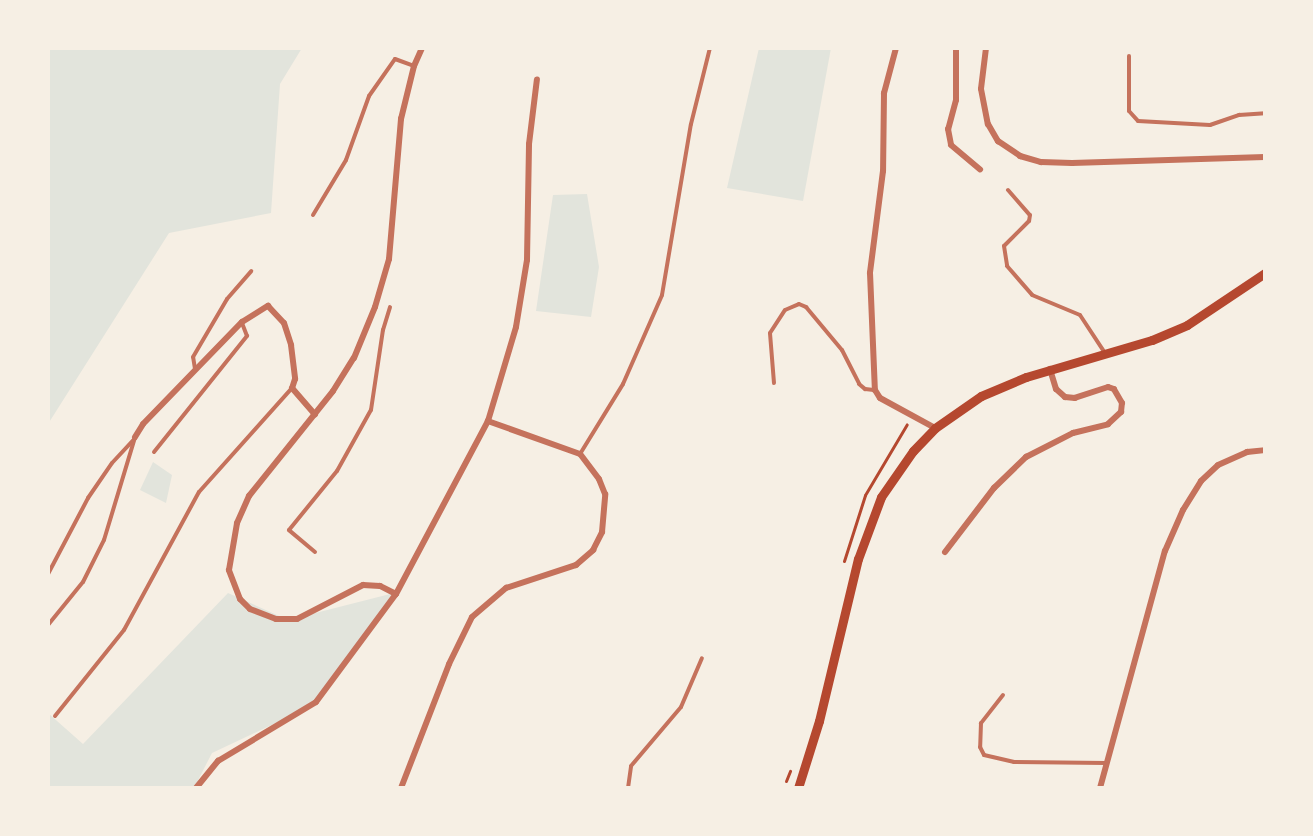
<!DOCTYPE html>
<style>
body{margin:0}
#map{position:relative;width:1313px;height:836px;overflow:hidden;background:#f6efe4;font-family:Jost,sans-serif}
div>[style]{position:absolute}
[style*='--x']{left:calc(var(--x)*1px);top:calc(var(--y)*1px);width:calc(var(--w)*1px);rotate:calc(var(--a)*1deg)}
.green>*{inset:0;background:#e2e4dc}
.path>*{height:3px;margin:-1.5px;padding:0 1.5px;transform-origin:1.5px;border-radius:1.5px;background:#b5482f}
.service>*{height:4px;margin:-2px;padding:0 2px;transform-origin:2px;border-radius:2px;background:#c5725c}
.minor>*{height:6px;margin:-3px;padding:0 3px;transform-origin:3px;border-radius:3px;background:#c5725c}
.secondary>*{height:9px;margin:-4.5px;padding:0 4.5px;transform-origin:4.5px;border-radius:4.5px;background:#b5482f}
span{translate:-50% -50%;white-space:nowrap;text-align:center;line-height:1.15;-webkit-text-stroke:6px #f6efe4;paint-order:stroke}
.frame{position:absolute;inset:0;border:50px solid #f6efe4;pointer-events:none}
</style>
<div id="map">
<div class="green">
<div style="clip-path:polygon(48px 48px,302px 48px,280px 84px,271px 213px,169px 233px,48px 424px)"></div>
<div style="clip-path:polygon(759px 48px,831px 48px,803px 201px,727px 188px)"></div>
<div style="clip-path:polygon(587px 194px,599px 267px,591px 317px,536px 311px,553px 195px)"></div>
<div style="clip-path:polygon(153px 462px,172px 475px,166px 503px,140px 490px)"></div>
<div style="clip-path:polygon(228px 593px,288px 620px,394px 593px,310px 707px,212px 753px,194px 788px,48px 788px,48px 713px,83px 744px)"></div>
</div>
<div class="path">
<div style="--x:844;--y:561;--w:69;--a:-72.3"></div>
<div style="--x:865;--y:495;--w:82;--a:-59.4"></div>
<div style="--x:786;--y:781;--w:11;--a:-68"></div>
</div>
<div class="service">
<div style="--x:1129;--y:56;--w:55;--a:90"></div>
<div style="--x:1129;--y:111;--w:13;--a:48"></div>
<div style="--x:1138;--y:121;--w:72;--a:3.2"></div>
<div style="--x:1210;--y:125;--w:31;--a:-19"></div>
<div style="--x:1239;--y:115;--w:26;--a:-4"></div>
<div style="--x:1008;--y:190;--w:33;--a:49"></div>
<div style="--x:1030;--y:215;--w:6;--a:99"></div>
<div style="--x:1029;--y:221;--w:35;--a:135"></div>
<div style="--x:1004;--y:246;--w:20;--a:81"></div>
<div style="--x:1007;--y:266;--w:38;--a:49"></div>
<div style="--x:1032;--y:295;--w:52;--a:22.6"></div>
<div style="--x:1080;--y:315;--w:45;--a:56.7"></div>
<div style="--x:313;--y:215;--w:64;--a:-59"></div>
<div style="--x:346;--y:160;--w:68;--a:-70.2"></div>
<div style="--x:369;--y:96;--w:45;--a:-54.9"></div>
<div style="--x:395;--y:59;--w:20;--a:20"></div>
<div style="--x:195;--y:369;--w:12;--a:-99"></div>
<div style="--x:193;--y:357;--w:67;--a:-59.6"></div>
<div style="--x:227;--y:299;--w:37;--a:-49"></div>
<div style="--x:774;--y:383;--w:50;--a:-94.6"></div>
<div style="--x:770;--y:333;--w:27;--a:-57"></div>
<div style="--x:785;--y:310;--w:15;--a:-23"></div>
<div style="--x:799;--y:304;--w:8;--a:23"></div>
<div style="--x:806;--y:307;--w:56;--a:50.1"></div>
<div style="--x:842;--y:350;--w:38;--a:63"></div>
<div style="--x:859;--y:384;--w:8;--a:40"></div>
<div style="--x:865;--y:389;--w:9;--a:6"></div>
<div style="--x:154;--y:452;--w:149;--a:-51.3"></div>
<div style="--x:247;--y:336;--w:14;--a:-111"></div>
<div style="--x:580;--y:454;--w:82;--a:-58.4"></div>
<div style="--x:623;--y:384;--w:97;--a:-66.3"></div>
<div style="--x:662;--y:295;--w:173;--a:-80.4"></div>
<div style="--x:691;--y:124;--w:78;--a:-76"></div>
<div style="--x:315;--y:552;--w:34;--a:-140"></div>
<div style="--x:289;--y:530;--w:76;--a:-50.9"></div>
<div style="--x:337;--y:471;--w:70;--a:-60.9"></div>
<div style="--x:371;--y:410;--w:81;--a:-81.5"></div>
<div style="--x:383;--y:330;--w:24;--a:-73"></div>
<div style="--x:48;--y:574;--w:86;--a:-62.2"></div>
<div style="--x:88;--y:498;--w:42;--a:-55.6"></div>
<div style="--x:112;--y:463;--w:34;--a:-47"></div>
<div style="--x:48;--y:625;--w:55;--a:-50.9"></div>
<div style="--x:83;--y:582;--w:47;--a:-63.4"></div>
<div style="--x:104;--y:540;--w:108;--a:-73.2"></div>
<div style="--x:1003;--y:695;--w:36;--a:128"></div>
<div style="--x:981;--y:723;--w:24;--a:92"></div>
<div style="--x:980;--y:747;--w:9;--a:63"></div>
<div style="--x:984;--y:755;--w:31;--a:13"></div>
<div style="--x:1014;--y:762;--w:92;--a:0.6"></div>
<div style="--x:55;--y:716;--w:110;--a:-51.3"></div>
<div style="--x:124;--y:630;--w:157;--a:-61.5"></div>
<div style="--x:199;--y:492;--w:140;--a:-48.2"></div>
<div style="--x:628;--y:788;--w:22;--a:-82"></div>
<div style="--x:631;--y:766;--w:77;--a:-49.7"></div>
<div style="--x:681;--y:707;--w:53;--a:-66.8"></div>
</div>
<div class="minor">
<div style="--x:896;--y:48;--w:47;--a:104.9"></div>
<div style="--x:884;--y:93;--w:78;--a:90.7"></div>
<div style="--x:883;--y:171;--w:103;--a:97.3"></div>
<div style="--x:870;--y:273;--w:117;--a:87.6"></div>
<div style="--x:875;--y:390;--w:9;--a:58"></div>
<div style="--x:880;--y:398;--w:63;--a:28.6"></div>
<div style="--x:956;--y:48;--w:52;--a:90"></div>
<div style="--x:956;--y:100;--w:30;--a:105"></div>
<div style="--x:948;--y:129;--w:16;--a:79"></div>
<div style="--x:951;--y:145;--w:38;--a:40"></div>
<div style="--x:986;--y:48;--w:41;--a:97"></div>
<div style="--x:981;--y:89;--w:36;--a:79"></div>
<div style="--x:988;--y:124;--w:20;--a:60"></div>
<div style="--x:998;--y:141;--w:27;--a:34"></div>
<div style="--x:1020;--y:156;--w:22;--a:16"></div>
<div style="--x:1041;--y:162;--w:31;--a:2"></div>
<div style="--x:1072;--y:163;--w:193;--a:-1.8"></div>
<div style="--x:135;--y:437;--w:15;--a:-58"></div>
<div style="--x:143;--y:424;--w:142;--a:-45.9"></div>
<div style="--x:242;--y:322;--w:31;--a:-32"></div>
<div style="--x:268;--y:306;--w:23;--a:47"></div>
<div style="--x:284;--y:323;--w:23;--a:72"></div>
<div style="--x:291;--y:345;--w:34;--a:83"></div>
<div style="--x:295;--y:379;--w:9;--a:108"></div>
<div style="--x:292;--y:388;--w:35;--a:49"></div>
<div style="--x:945;--y:552;--w:81;--a:-52.6"></div>
<div style="--x:994;--y:488;--w:45;--a:-44.1"></div>
<div style="--x:1026;--y:457;--w:53;--a:-27.1"></div>
<div style="--x:1073;--y:433;--w:36;--a:-14"></div>
<div style="--x:1108;--y:424;--w:18;--a:-43"></div>
<div style="--x:1121;--y:412;--w:9;--a:-84"></div>
<div style="--x:1122;--y:403;--w:16;--a:-120"></div>
<div style="--x:1114;--y:389;--w:6;--a:-162"></div>
<div style="--x:1108;--y:387;--w:35;--a:162"></div>
<div style="--x:1075;--y:398;--w:10;--a:-174"></div>
<div style="--x:1065;--y:397;--w:12;--a:-138"></div>
<div style="--x:1056;--y:389;--w:21;--a:-107"></div>
<div style="--x:396;--y:594;--w:196;--a:-62"></div>
<div style="--x:488;--y:421;--w:98;--a:-73.4"></div>
<div style="--x:516;--y:327;--w:68;--a:-80.7"></div>
<div style="--x:527;--y:260;--w:116;--a:-89"></div>
<div style="--x:529;--y:144;--w:65;--a:-83"></div>
<div style="--x:196;--y:788;--w:35;--a:-51"></div>
<div style="--x:218;--y:761;--w:114;--a:-31"></div>
<div style="--x:316;--y:702;--w:134;--a:-53.5"></div>
<div style="--x:396;--y:594;--w:18;--a:-153"></div>
<div style="--x:380;--y:586;--w:17;--a:-177"></div>
<div style="--x:363;--y:585;--w:74;--a:152.7"></div>
<div style="--x:297;--y:619;--w:21;--a:180"></div>
<div style="--x:276;--y:619;--w:28;--a:-159"></div>
<div style="--x:250;--y:609;--w:14;--a:-135"></div>
<div style="--x:240;--y:599;--w:31;--a:-111"></div>
<div style="--x:229;--y:570;--w:48;--a:-80.3"></div>
<div style="--x:237;--y:523;--w:30;--a:-66"></div>
<div style="--x:249;--y:496;--w:134;--a:-51.3"></div>
<div style="--x:333;--y:391;--w:39;--a:-58"></div>
<div style="--x:354;--y:358;--w:55;--a:-67.6"></div>
<div style="--x:375;--y:307;--w:50;--a:-73.7"></div>
<div style="--x:389;--y:259;--w:141;--a:-85.1"></div>
<div style="--x:401;--y:119;--w:55;--a:-76.2"></div>
<div style="--x:414;--y:66;--w:20;--a:-66"></div>
<div style="--x:401;--y:788;--w:133;--a:-68.8"></div>
<div style="--x:449;--y:664;--w:52;--a:-63.9"></div>
<div style="--x:472;--y:617;--w:45;--a:-40.5"></div>
<div style="--x:506;--y:588;--w:74;--a:-18.2"></div>
<div style="--x:576;--y:565;--w:23;--a:-41"></div>
<div style="--x:593;--y:550;--w:20;--a:-63"></div>
<div style="--x:602;--y:532;--w:38;--a:-85"></div>
<div style="--x:605;--y:494;--w:16;--a:-112"></div>
<div style="--x:599;--y:479;--w:31;--a:-127"></div>
<div style="--x:580;--y:454;--w:98;--a:-160.3"></div>
<div style="--x:1100;--y:788;--w:246;--a:-74.7"></div>
<div style="--x:1165;--y:551;--w:45;--a:-66.3"></div>
<div style="--x:1183;--y:510;--w:34;--a:-58"></div>
<div style="--x:1201;--y:481;--w:23;--a:-43"></div>
<div style="--x:1218;--y:465;--w:32;--a:-24"></div>
<div style="--x:1247;--y:452;--w:18;--a:-6"></div>
</div>
<div class="secondary">
<div style="--x:798;--y:788;--w:70;--a:-72.6"></div>
<div style="--x:819;--y:721;--w:167;--a:-76.5"></div>
<div style="--x:858;--y:559;--w:66;--a:-69.6"></div>
<div style="--x:881;--y:497;--w:56;--a:-55.2"></div>
<div style="--x:913;--y:451;--w:32;--a:-46"></div>
<div style="--x:935;--y:428;--w:56;--a:-34.8"></div>
<div style="--x:981;--y:396;--w:49;--a:-22.9"></div>
<div style="--x:1026;--y:377;--w:131;--a:-16.4"></div>
<div style="--x:1152;--y:340;--w:38;--a:-23"></div>
<div style="--x:1187;--y:325;--w:94;--a:-33.7"></div>
</div>
<div class="frame"></div>
</div>
